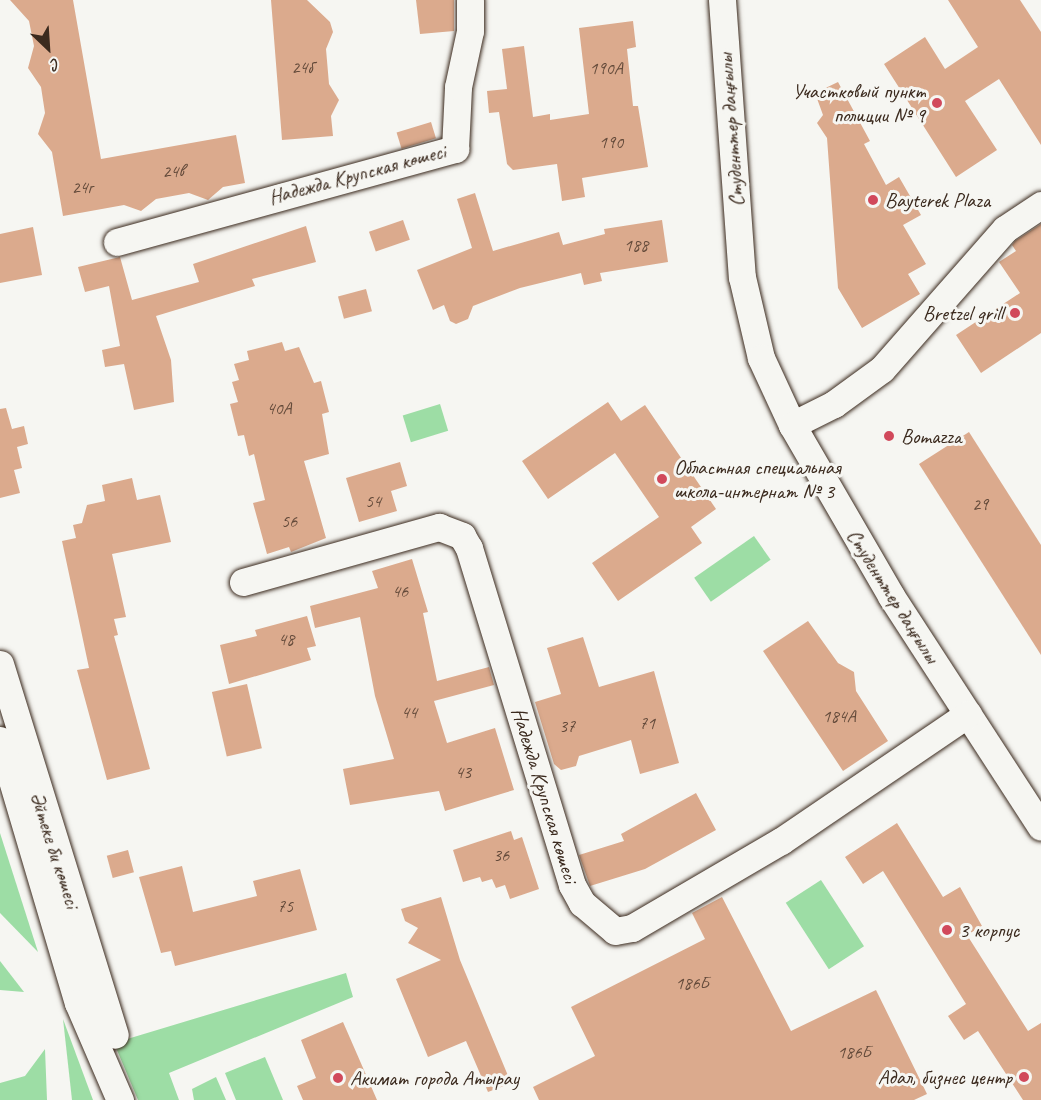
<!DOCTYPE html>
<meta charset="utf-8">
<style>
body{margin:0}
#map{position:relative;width:1041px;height:1100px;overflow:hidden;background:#f6f6f2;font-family:Caveat,sans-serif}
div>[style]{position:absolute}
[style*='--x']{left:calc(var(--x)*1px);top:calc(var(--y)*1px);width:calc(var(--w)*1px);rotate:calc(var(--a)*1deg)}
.green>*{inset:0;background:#9ddda5;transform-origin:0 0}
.building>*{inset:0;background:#dbaa8d;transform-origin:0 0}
.roads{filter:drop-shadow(0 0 2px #3b2a1e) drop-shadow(0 0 2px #3b2a1e)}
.minor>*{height:27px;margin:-13.5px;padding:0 13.5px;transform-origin:13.5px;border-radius:13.5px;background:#f6f6f2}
.dots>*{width:16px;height:16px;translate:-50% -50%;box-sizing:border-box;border:3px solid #f6f6f2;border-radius:50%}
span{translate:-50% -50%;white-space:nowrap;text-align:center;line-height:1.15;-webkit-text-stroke:6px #f6f6f2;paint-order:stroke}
.number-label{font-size:18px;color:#634a3a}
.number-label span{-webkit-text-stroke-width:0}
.poi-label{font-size:21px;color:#3b2a1e}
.right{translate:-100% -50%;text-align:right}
.left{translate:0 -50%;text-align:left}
.street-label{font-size:21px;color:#3b2a1e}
.north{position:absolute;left:18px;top:18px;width:60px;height:60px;-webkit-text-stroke:4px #f6f6f2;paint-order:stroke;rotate:155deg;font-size:16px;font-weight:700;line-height:24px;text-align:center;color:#3b2a1e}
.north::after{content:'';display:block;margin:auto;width:21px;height:27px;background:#3b2a1e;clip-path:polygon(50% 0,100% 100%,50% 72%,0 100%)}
</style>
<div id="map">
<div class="green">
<div style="left:440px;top:404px;width:28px;height:39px;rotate:73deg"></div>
<div style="left:754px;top:536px;width:29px;height:73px;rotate:55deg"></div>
<div style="clip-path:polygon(0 833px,38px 952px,0 913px)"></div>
<div style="left:821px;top:880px;width:79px;height:42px;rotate:57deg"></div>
<div style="clip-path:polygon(0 961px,24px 992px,0 990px)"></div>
<div style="clip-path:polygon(346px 973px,353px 997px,169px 1073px,179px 1100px,138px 1100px,114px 1043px)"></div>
<div style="clip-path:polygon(63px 1019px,93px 1100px,72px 1100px)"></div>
<div style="clip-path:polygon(45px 1049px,47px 1100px,0 1100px,0 1083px,25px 1076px)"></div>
<div style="clip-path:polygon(265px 1057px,283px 1100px,236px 1100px,225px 1073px)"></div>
<div style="clip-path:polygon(216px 1077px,226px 1100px,194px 1100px,192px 1089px)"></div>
</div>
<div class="building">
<div style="clip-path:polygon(10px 0,73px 0,101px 159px,236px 135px,245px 183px,223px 187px,208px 200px,189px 193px,156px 199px,141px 211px,124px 205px,63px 216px,52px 152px,38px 134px,45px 113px,41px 87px,28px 68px,34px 46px,29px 21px)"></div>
<div style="clip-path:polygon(271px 0,307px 0,330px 22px,333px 32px,326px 49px,329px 84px,339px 100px,331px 116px,333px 136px,282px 140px)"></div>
<div style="clip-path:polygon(416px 0,454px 0,454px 31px,420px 34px)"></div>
<div style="clip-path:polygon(948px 0,1020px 0,1041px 32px,1041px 145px,999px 79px,965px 101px,997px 150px,956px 177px,884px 64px,925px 37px,945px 69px,978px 47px)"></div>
<div style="clip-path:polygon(633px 21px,636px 47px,627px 49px,633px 106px,638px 106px,648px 167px,582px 178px,585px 197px,562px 201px,557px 164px,513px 170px,507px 164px,499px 112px,489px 113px,487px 91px,507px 89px,502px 49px,524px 46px,533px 117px,550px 114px,550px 120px,589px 114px,579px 28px)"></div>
<div style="clip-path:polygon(838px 82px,870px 141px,864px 144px,886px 185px,899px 177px,921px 215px,903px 225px,926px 264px,908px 274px,920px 294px,862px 328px,838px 288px,827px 138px,817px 123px,823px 115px,815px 93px)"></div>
<div style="left:431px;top:122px;width:17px;height:36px;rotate:73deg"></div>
<div style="clip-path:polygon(475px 193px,493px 251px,559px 232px,563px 245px,605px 234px,604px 229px,662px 220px,668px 262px,600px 273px,602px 281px,584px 285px,581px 273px,520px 288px,473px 306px,468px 319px,456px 324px,450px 321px,444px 305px,433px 310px,417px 270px,472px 248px,457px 199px)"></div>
<div style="left:403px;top:220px;width:21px;height:36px;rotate:71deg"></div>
<div style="clip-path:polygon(1041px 224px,1041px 333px,981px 373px,956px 335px,1020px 293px,999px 262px,1016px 251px,1012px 245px,1015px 241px)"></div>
<div style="clip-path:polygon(306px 226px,316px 262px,252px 279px,255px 286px,156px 316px,171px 360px,174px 402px,134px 410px,124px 364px,105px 367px,102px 350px,120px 346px,109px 286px,85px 292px,78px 267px,120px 257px,132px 300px,199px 282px,193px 264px)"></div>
<div style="clip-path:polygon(33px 227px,42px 275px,0 283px,0 234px)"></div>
<div style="left:366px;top:289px;width:23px;height:29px;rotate:75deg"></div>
<div style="clip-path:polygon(282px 342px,285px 351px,299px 347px,314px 383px,321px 381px,329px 412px,322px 414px,329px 454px,304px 461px,326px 538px,291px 552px,289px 547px,267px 554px,253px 503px,265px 500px,254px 454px,249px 456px,244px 435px,238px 436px,230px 404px,238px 402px,232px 382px,239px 380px,234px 364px,249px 360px,247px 351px)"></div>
<div style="clip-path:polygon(608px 402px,621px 421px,645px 405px,716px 509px,691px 527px,702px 543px,618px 601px,592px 563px,659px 517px,615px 453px,548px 499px,522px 461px)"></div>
<div style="clip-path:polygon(6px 408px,12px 429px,24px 426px,28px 444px,17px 447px,22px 468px,14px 470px,20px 493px,0 498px,0 409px)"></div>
<div style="clip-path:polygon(969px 432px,1041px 545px,1041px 655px,919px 464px)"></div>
<div style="clip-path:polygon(400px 462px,407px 486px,391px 491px,397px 511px,359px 522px,346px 478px)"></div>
<div style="clip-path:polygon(132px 478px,137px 500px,160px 495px,171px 542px,112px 554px,126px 617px,114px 619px,118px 635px,114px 636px,150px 769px,107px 780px,77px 670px,89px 668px,62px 541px,76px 538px,73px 525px,82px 523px,87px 505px,105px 501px,102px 485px)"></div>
<div style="clip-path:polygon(412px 559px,428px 612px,423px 613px,437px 681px,489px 667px,494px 685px,434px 701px,447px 743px,495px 728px,514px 790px,445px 811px,439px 791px,350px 805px,343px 769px,394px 759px,375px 696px,360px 617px,315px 628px,310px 606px,378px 588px,372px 571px)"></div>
<div style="clip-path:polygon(307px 616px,316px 646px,307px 648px,311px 660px,229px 684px,220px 645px,257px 636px,255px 630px)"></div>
<div style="clip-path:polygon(808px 621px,838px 663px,854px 672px,856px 691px,888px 741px,843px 771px,763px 651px)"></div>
<div style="clip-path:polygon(583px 637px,599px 687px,654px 671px,679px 763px,640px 774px,631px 740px,579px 756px,576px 766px,561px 770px,554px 764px,535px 702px,561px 694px,547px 648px)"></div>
<div style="left:247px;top:684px;width:66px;height:36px;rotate:77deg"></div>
<div style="clip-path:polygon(696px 793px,716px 830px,645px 869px,590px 886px,579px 855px,624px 841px,621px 834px)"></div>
<div style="clip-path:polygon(897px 823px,943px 897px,960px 887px,982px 926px,967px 935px,1028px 1031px,1041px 1023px,1041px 1100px,1023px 1100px,978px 1031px,964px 1040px,948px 1016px,966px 1004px,883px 871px,863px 884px,845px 857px)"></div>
<div style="clip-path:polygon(511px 831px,514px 840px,522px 837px,539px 889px,510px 899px,505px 885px,496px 888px,492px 879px,482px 882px,480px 877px,463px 882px,453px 850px)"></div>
<div style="left:128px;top:850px;width:23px;height:22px;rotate:75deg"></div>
<div style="clip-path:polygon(182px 866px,193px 912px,257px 896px,253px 881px,300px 869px,317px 930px,175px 966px,171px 951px,161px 953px,139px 877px)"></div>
<div style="clip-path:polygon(441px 897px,460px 960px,511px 1083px,488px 1092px,466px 1041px,428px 1057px,396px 979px,441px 960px,408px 943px,418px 928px,405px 921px,401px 909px)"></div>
<div style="clip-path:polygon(722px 897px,791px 1031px,876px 990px,927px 1094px,914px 1100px,539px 1100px,533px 1087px,595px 1056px,571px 1007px,705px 939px,692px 913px)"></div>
<div style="clip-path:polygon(343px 1022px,377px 1100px,303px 1100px,297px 1086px,316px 1078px,301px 1040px)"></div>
</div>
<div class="roads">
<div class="minor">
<div style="--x:722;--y:0;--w:278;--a:85.9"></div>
<div style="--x:742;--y:277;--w:83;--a:76.8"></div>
<div style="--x:761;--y:358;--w:74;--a:65.2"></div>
<div style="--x:792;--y:425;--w:198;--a:59.9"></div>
<div style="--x:891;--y:596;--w:275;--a:57"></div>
<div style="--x:117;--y:242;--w:351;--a:-15.4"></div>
<div style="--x:455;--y:149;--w:62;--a:-87.2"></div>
<div style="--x:458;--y:87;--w:57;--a:-77.9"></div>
<div style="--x:470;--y:31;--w:31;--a:-90"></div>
<div style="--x:792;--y:425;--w:47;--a:-26.6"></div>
<div style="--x:834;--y:404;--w:59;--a:-36.1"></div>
<div style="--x:882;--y:369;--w:186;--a:-48.7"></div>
<div style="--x:1005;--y:229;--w:43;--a:-33.7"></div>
<div style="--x:243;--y:582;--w:204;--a:-15.7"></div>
<div style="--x:439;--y:527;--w:25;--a:21"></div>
<div style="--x:462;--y:536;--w:14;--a:60"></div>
<div style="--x:469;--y:548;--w:352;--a:73"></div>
<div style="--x:572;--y:885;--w:21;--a:61"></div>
<div style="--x:582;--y:903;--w:43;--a:40.3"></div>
<div style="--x:615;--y:931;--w:17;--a:-10"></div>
<div style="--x:632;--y:928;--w:173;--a:-30.3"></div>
<div style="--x:781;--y:841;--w:226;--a:-34.2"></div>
<div style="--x:0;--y:664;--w:388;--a:72.8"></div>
<div style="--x:0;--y:740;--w:274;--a:73.5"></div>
<div style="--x:78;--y:1003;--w:106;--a:66.6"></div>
</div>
</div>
<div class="dots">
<div style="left:937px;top:103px;background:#d1495b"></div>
<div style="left:873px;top:200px;background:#d1495b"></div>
<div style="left:1015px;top:313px;background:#d1495b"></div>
<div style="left:889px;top:436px;background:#d1495b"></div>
<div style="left:662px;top:479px;background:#d1495b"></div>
<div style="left:947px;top:930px;background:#d1495b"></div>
<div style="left:1024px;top:1077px;background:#d1495b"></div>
<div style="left:338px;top:1078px;background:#d1495b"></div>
</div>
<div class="number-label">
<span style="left:302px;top:67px">24б</span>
<span style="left:606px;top:68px">190А</span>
<span style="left:611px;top:142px">190</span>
<span style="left:173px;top:171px">24в</span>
<span style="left:82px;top:187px">24г</span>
<span style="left:636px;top:245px">188</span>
<span style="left:279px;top:408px">40А</span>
<span style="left:373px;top:501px">54</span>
<span style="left:980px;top:504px">29</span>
<span style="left:289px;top:521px">56</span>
<span style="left:400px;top:591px">46</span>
<span style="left:286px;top:639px">48</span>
<span style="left:409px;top:712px">44</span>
<span style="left:839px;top:716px">184А</span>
<span style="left:647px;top:723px">71</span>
<span style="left:567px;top:726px">37</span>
<span style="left:463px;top:772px">43</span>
<span style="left:501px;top:855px">36</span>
<span style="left:285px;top:906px">75</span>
<span style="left:692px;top:983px">186Б</span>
<span style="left:854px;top:1052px">186Б</span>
</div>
<div class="poi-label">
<span class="right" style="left:925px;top:103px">Участковый пункт<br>полиции № 9</span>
<span class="left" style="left:885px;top:200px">Bayterek Plaza</span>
<span class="right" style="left:1003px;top:313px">Bretzel grill</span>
<span class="left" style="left:901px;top:436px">Bomazza</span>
<span class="left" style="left:674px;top:479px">Областная специальная<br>школа-интернат № 3</span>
<span class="left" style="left:959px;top:930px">3 корпус</span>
<span class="right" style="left:1012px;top:1077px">Адал, бизнес центр</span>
<span class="left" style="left:350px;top:1078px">Акимат города Атырау</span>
</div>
<div class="street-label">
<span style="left:731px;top:130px;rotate:-94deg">Студенттер даңғылы</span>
<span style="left:357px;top:174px;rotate:-15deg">Надежда Крупская көшесі</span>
<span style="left:893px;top:596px;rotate:58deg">Студенттер даңғылы</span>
<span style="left:545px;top:795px;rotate:73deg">Надежда Крупская көшесі</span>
<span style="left:55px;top:850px;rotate:72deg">Әйтеке би көшесі</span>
</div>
<div class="north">С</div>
</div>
